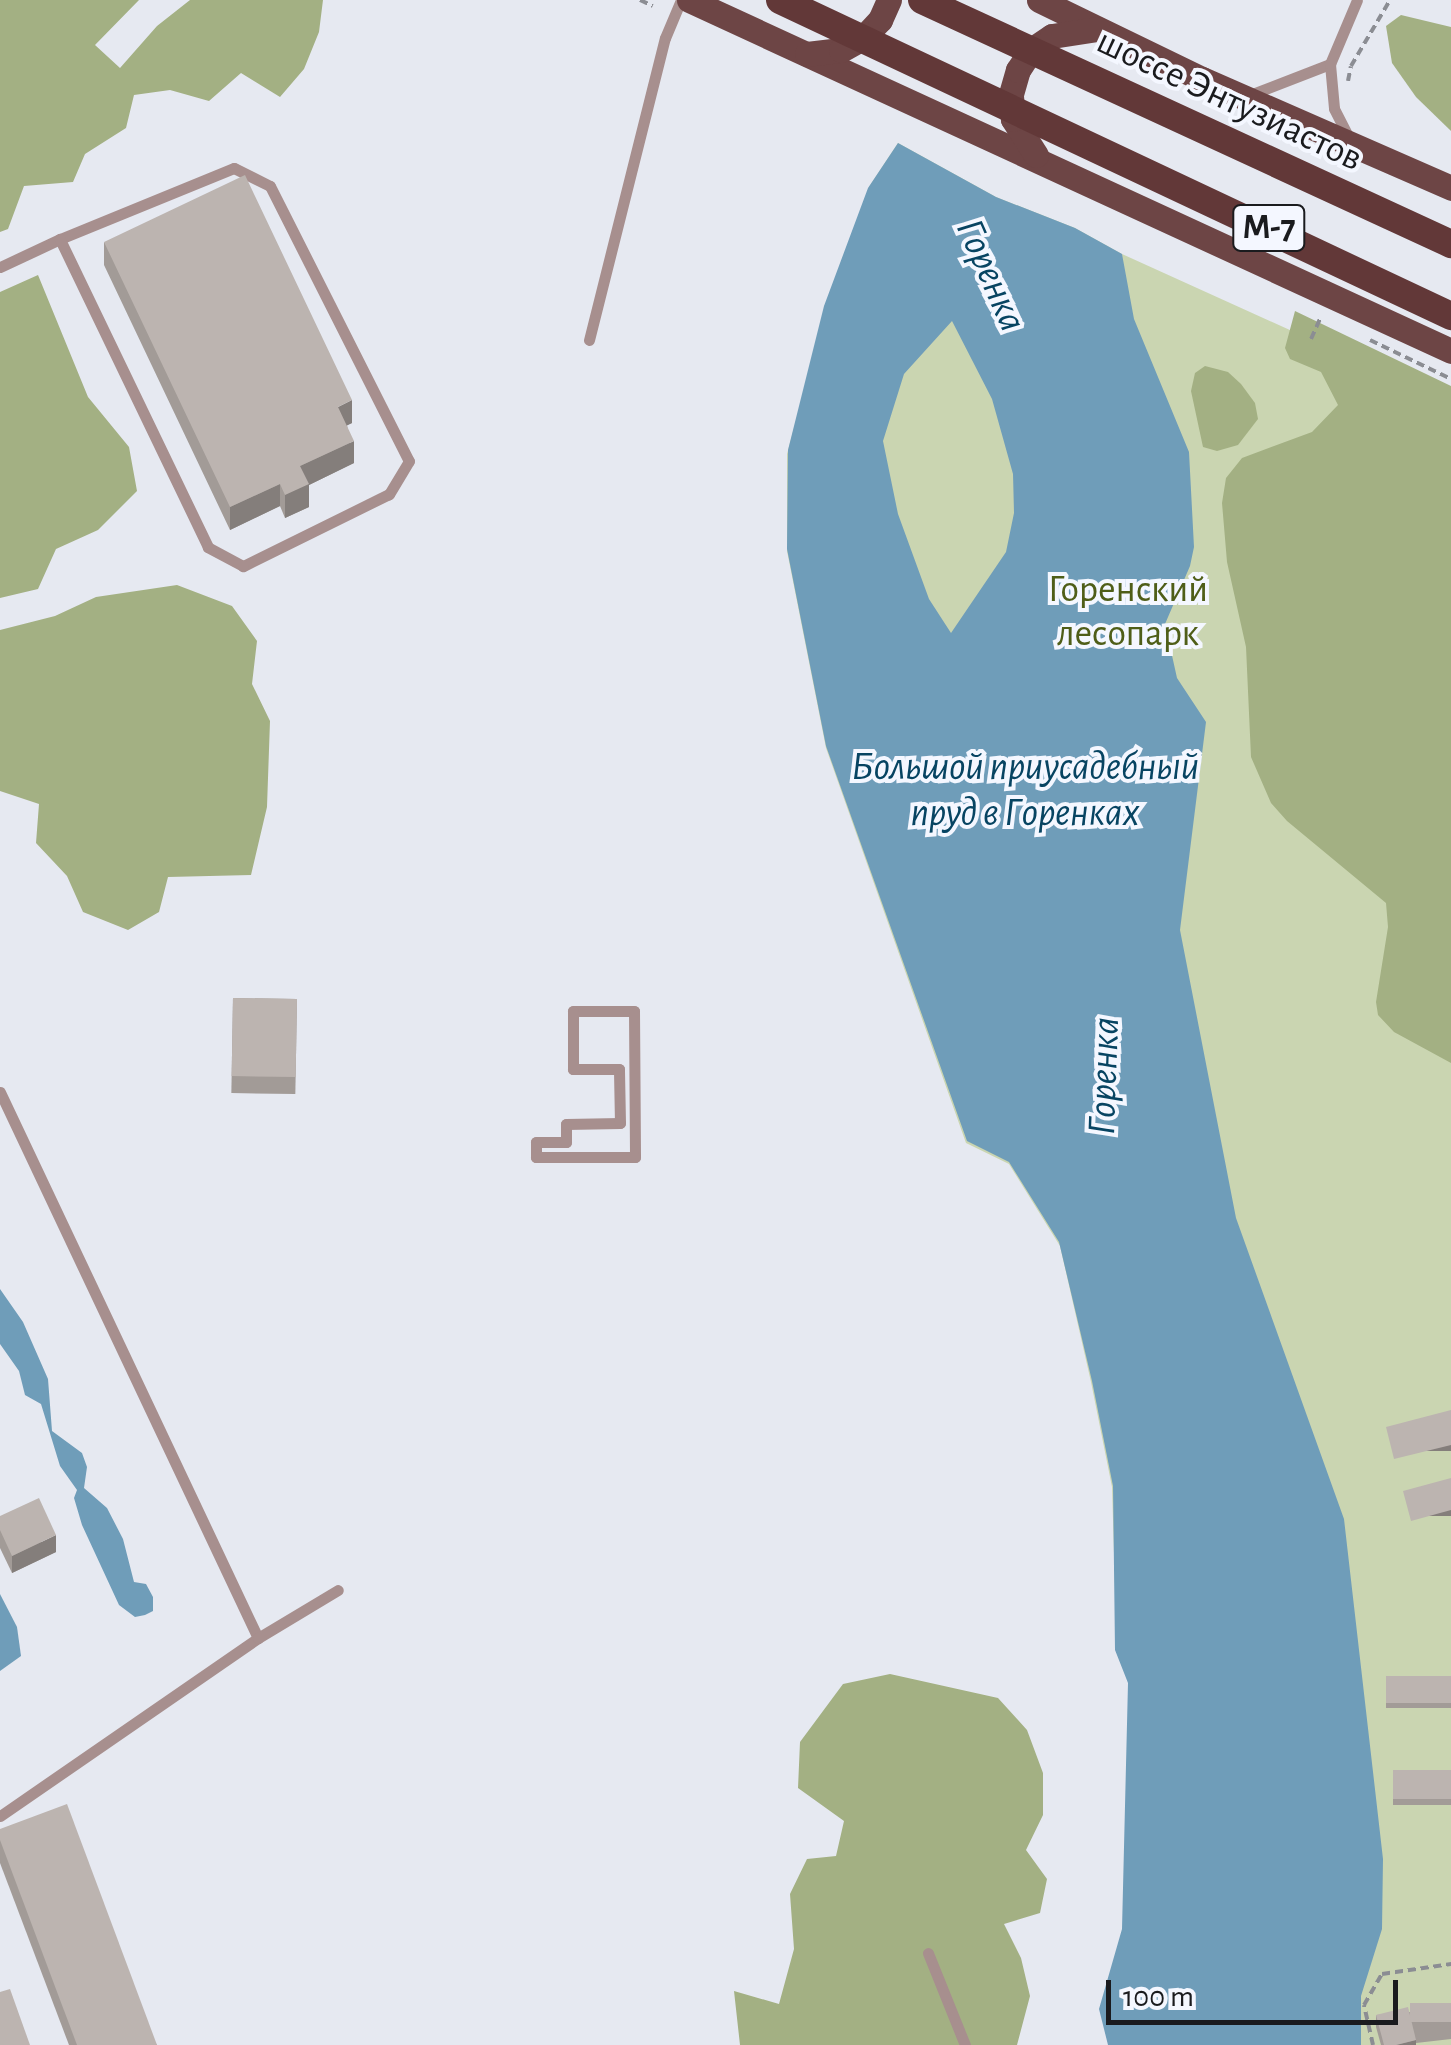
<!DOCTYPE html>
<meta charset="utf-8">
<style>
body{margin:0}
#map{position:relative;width:1451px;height:2045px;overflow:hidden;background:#e6e9f1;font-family:"Alegreya Sans",sans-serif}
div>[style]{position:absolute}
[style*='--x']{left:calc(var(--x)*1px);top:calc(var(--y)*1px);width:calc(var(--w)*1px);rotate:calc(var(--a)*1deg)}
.green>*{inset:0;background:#cad5b1}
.forest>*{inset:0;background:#a3b083}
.water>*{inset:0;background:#6f9db9}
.path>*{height:4px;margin-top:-2px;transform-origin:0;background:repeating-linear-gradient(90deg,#8b8d93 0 8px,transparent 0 13px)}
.service>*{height:11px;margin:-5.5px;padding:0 5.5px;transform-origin:5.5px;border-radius:5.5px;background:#a78f8e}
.primary>*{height:25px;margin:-12.5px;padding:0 12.5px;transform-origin:12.5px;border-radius:12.5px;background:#6d4545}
.trunk>*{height:28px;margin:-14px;padding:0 14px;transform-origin:14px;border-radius:14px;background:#623838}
.wall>*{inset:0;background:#a29b97;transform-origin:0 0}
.shaded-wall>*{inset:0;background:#847e7b;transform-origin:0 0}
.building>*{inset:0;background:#bcb4b0;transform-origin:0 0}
span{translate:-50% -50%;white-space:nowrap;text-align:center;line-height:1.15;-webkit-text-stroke:8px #f4f7ff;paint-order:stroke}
.shield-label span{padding:2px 8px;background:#f4f7ff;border:2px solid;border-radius:8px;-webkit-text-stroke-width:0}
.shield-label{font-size:35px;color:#1a1b1e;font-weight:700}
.street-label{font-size:38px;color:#1a1b1e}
.park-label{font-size:38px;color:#4f5e18}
.water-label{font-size:40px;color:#074462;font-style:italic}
.scale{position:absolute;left:1106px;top:1980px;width:292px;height:45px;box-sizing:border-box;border:5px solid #1a1b1e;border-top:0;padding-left:12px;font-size:30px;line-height:35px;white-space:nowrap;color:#1a1b1e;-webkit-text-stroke:8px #f4f7ff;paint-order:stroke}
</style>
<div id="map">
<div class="green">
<div style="clip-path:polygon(898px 143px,996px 197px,1075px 228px,1122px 254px,1451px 403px,1451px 2045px,1109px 2045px,1123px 1933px,1129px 1682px,1117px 1653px,1112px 1487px,1091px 1382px,1060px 1246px,1009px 1164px,966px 1143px,826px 748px,787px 551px,787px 454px,826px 309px,869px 187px)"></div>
</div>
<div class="forest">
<div style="clip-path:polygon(0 0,139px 0,95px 45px,120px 68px,157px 26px,190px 0,323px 0,319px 32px,304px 69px,280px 97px,241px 73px,209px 101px,170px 90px,134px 95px,126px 128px,85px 154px,73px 182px,24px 186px,8px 229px,0 232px)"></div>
<div style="clip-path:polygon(1401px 15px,1451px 27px,1451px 131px,1416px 97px,1392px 63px,1386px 26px)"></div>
<div style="clip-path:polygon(38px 275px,88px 397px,129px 447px,137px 491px,98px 530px,56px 549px,38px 589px,0 598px,0 292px)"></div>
<div style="clip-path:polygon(1295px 311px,1451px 386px,1451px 1063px,1394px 1032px,1378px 1015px,1376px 1002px,1388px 927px,1386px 903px,1287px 821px,1271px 803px,1251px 757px,1246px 647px,1227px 562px,1222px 503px,1226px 478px,1242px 458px,1312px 432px,1338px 405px,1321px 372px,1290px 359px,1285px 348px)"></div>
<div style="clip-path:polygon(1205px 366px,1228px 372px,1241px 384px,1255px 403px,1258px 419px,1238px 445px,1217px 451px,1203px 447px,1191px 391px,1195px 373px)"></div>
<div style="clip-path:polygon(177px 585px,232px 606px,257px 641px,252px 684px,270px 721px,267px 807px,251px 875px,168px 877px,159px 912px,128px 930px,83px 912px,67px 876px,36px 843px,39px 804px,0 791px,0 630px,55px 616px,96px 597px)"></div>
<div style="clip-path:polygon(890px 1674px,998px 1698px,1027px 1730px,1043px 1773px,1043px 1815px,1026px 1850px,1047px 1879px,1040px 1913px,1004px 1924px,1021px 1958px,1030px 1996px,1017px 2045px,740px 2045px,734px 1991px,779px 2004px,794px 1949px,790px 1894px,807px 1859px,836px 1856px,844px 1821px,798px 1788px,800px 1742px,843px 1684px)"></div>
</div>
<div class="water">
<div style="clip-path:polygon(evenodd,898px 143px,996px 197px,1075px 228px,1122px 254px,1134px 319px,1189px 452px,1194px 547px,1190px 566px,1165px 624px,1177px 678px,1206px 722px,1180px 930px,1236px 1218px,1344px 1519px,1383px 1859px,1382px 1929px,1361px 1996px,1361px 2045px,1108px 2045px,1099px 2009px,1122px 1929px,1128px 1683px,1115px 1650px,1113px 1486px,1092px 1381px,1059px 1242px,1009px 1162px,967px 1141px,826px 746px,787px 549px,788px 450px,824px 306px,868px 188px,898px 143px,952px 321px,992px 399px,1013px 474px,1014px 513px,1006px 552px,951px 633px,929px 599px,898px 514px,883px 441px,904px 374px,952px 321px)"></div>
<div style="clip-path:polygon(0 1289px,23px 1322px,48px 1379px,52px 1431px,82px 1453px,87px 1467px,84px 1488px,107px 1508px,123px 1539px,134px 1582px,146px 1584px,153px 1597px,153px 1611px,145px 1615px,135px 1617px,119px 1605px,82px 1525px,74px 1498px,77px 1490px,60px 1466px,41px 1404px,25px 1395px,19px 1371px,0 1344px)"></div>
<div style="clip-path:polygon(0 1594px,17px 1627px,21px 1656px,0 1671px)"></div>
</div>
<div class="path">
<div style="--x:640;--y:0;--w:14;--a:25"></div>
<div style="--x:1348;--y:81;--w:15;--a:-79"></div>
<div style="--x:1351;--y:66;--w:77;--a:-59.4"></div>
<div style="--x:1311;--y:339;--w:24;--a:-66"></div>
<div style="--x:1370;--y:340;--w:90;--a:25.7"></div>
<div style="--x:1373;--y:2045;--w:41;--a:-102.7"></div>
<div style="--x:1364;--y:2005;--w:36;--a:-60"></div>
<div style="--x:1382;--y:1974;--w:70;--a:-8.2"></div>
</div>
<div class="service">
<div style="--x:1250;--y:95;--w:86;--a:-21.2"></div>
<div style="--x:1348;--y:136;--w:31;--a:-117"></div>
<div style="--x:1334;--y:108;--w:44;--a:-95.2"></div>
<div style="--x:1330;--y:64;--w:69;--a:-67.1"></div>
<div style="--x:0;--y:267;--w:66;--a:-25"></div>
<div style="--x:60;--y:239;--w:188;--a:-22.2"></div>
<div style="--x:234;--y:168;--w:40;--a:26.6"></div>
<div style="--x:270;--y:186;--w:308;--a:63.2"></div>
<div style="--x:409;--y:461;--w:39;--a:121"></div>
<div style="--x:389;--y:494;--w:163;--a:153.7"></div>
<div style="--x:243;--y:566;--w:40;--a:-152"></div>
<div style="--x:208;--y:547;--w:342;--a:-115.7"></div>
<div style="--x:589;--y:340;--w:311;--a:-75.9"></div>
<div style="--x:665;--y:38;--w:41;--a:-67.2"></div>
<div style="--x:573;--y:1011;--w:61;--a:0"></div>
<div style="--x:634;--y:1011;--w:146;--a:89.6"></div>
<div style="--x:635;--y:1157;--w:99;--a:180"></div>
<div style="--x:536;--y:1157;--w:15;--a:-90"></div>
<div style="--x:536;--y:1142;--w:30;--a:0"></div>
<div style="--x:566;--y:1142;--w:18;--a:-90"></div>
<div style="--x:566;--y:1124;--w:54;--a:-1.1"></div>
<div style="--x:620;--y:1123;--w:54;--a:-91.1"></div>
<div style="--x:619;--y:1069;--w:46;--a:180"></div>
<div style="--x:573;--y:1069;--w:58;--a:-90"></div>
<div style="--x:0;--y:1092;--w:604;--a:64.71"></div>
<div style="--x:0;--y:1816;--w:313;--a:-34.6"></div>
<div style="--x:258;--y:1638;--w:93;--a:-31"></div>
<div style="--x:928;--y:1953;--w:99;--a:68.1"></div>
</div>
<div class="primary">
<div style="--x:689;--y:0;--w:839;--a:24.73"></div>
<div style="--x:1039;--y:0;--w:181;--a:25.9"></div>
<div style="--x:1202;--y:79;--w:272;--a:23.6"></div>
<div style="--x:807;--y:54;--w:34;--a:-7"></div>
<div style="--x:841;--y:50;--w:25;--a:-29"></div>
<div style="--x:863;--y:38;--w:25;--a:-47"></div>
<div style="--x:880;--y:20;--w:22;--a:-66"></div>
<div style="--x:1036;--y:155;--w:43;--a:-122.6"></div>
<div style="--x:1013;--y:119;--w:25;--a:-95"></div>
<div style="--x:1011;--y:94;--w:25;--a:-74"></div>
<div style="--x:1018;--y:70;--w:24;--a:-57"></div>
<div style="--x:1031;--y:50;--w:25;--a:-34"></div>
<div style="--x:1052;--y:36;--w:46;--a:-8.8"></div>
</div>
<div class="trunk">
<div style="--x:780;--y:0;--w:742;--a:25.22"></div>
<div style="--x:922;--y:0;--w:583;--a:24.76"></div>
</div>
<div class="wall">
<div style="clip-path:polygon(104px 242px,352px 423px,347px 425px,354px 463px,309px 485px,309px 507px,285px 518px,280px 506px,230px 530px,104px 265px)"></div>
<div style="left:233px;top:998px;width:64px;height:95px;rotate:1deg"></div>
<div style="clip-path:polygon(0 1516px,56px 1552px,12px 1573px,0 1548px)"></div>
<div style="left:1451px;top:1676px;width:32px;height:65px;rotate:90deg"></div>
<div style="left:1451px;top:1770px;width:35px;height:58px;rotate:90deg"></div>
<div style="clip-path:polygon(0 1829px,157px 2045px,69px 2045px,0 1863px)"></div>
<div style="clip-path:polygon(1451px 2003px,1451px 2039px,1416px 2043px,1416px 2045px,1381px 2045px,1376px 2027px,1376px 2015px,1410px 2012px)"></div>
</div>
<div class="shaded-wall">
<div style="clip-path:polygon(352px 400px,352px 423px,338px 430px,338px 407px)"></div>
<div style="clip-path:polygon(354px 441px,354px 463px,309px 485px,309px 507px,285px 518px,285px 495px,300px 466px)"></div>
<div style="clip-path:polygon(280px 484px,280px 506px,230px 530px,230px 507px)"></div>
<div style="left:1451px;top:1445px;width:6px;height:59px;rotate:90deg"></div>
<div style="left:1451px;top:1510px;width:6px;height:41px;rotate:90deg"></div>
<div style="clip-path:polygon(56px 1535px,56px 1552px,12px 1573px,12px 1556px)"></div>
<div style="clip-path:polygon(1416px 2040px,1416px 2045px,1396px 2045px)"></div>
</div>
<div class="building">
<div style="clip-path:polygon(245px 175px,352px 400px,338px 407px,354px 441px,300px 466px,309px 484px,285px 495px,280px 484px,230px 507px,104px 242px)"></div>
<div style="left:233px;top:998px;width:64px;height:78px;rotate:1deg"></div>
<div style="clip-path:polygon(1451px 1410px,1451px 1445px,1394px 1459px,1386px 1427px)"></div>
<div style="clip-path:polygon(1451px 1478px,1451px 1510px,1411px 1521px,1403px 1491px)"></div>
<div style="clip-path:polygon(39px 1498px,56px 1535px,12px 1556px,0 1530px,0 1516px)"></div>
<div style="left:1451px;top:1676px;width:27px;height:65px;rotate:90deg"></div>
<div style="left:1451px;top:1770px;width:29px;height:58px;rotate:90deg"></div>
<div style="clip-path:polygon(67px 1804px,157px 2045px,77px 2045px,0 1840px,0 1829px)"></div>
<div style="clip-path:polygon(10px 1989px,30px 2045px,0 2045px,0 1992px)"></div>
<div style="left:1451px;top:2003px;width:19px;height:41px;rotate:90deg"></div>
<div style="clip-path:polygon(1408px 2007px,1416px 2040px,1396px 2045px,1384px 2045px,1376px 2015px)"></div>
</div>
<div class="shield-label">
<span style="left:1269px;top:228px">М-7</span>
</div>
<div class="street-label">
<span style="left:1229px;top:101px;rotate:25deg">шоссе Энтузиастов</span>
</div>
<div class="park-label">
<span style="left:1128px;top:613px">Горенский<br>лесопарк</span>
</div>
<div class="water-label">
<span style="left:991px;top:275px;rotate:66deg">Горенка</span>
<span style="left:1025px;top:790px">Большой приусадебный<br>пруд в Горенках</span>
<span style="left:1104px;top:1076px;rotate:-88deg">Горенка</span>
</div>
<div class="scale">100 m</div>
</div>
